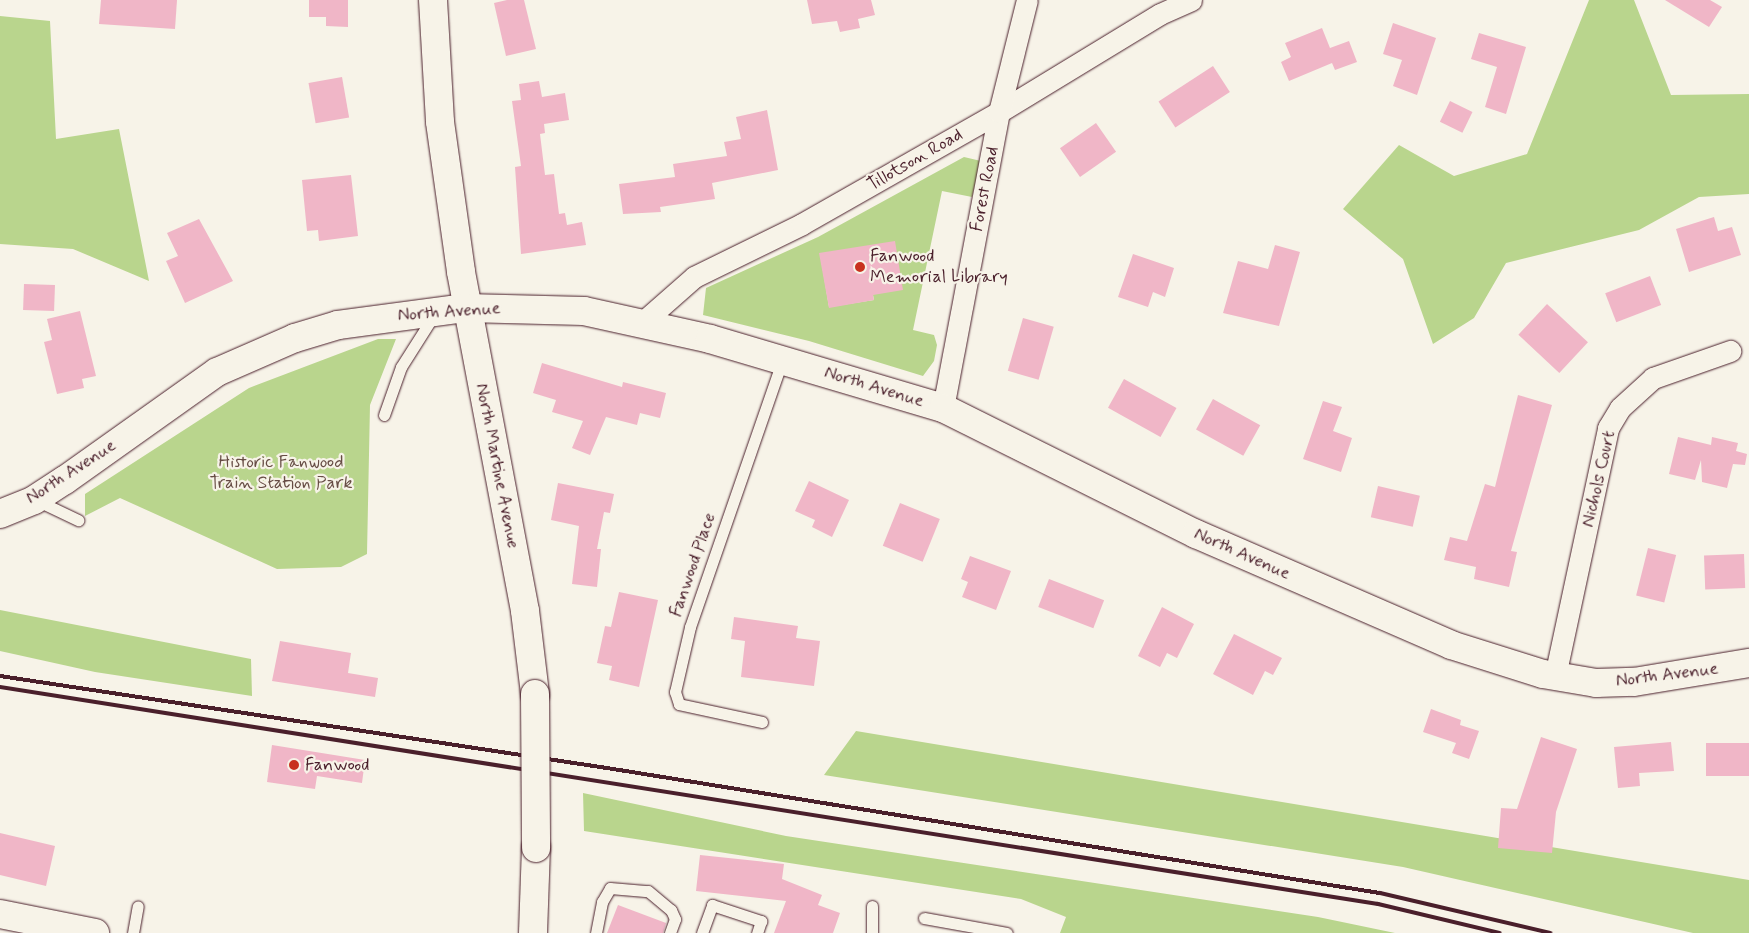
<!DOCTYPE html>
<style>
body{margin:0}
#map{position:relative;width:1749px;height:933px;overflow:hidden;background:#f7f3e8;font-family:Mynerve,sans-serif}
div>[style]{position:absolute}
[style*='--x']{left:calc(var(--x)*1px);top:calc(var(--y)*1px);width:calc(var(--w)*1px);rotate:calc(var(--a)*1deg)}
.green>*{inset:0;background:#b9d58d}
.building>*{inset:0;background:#f0b6c7;transform-origin:0 0}
.roads{filter:drop-shadow(0 0 1px #4a1f2b) drop-shadow(0 0 1px #4a1f2b)}
.lane>*{height:11px;margin:-5.5px;padding:0 5.5px;transform-origin:5.5px;border-radius:5.5px;background:#f7f3e8}
.street>*{height:21px;margin:-10.5px;padding:0 10.5px;transform-origin:10.5px;border-radius:10.5px;background:#f7f3e8}
.secondary>*{height:28px;margin:-14px;padding:0 14px;transform-origin:14px;border-radius:14px;background:#f7f3e8}
.rail>*{height:4px;margin:-2px;padding:0 2px;transform-origin:2px;border-radius:2px;background:#4a1f2b}
.bridges{filter:drop-shadow(0 0 1px #4a1f2b) drop-shadow(0 0 1px #4a1f2b)}
.secondary-bridge>*{height:28px;margin:-14px;padding:0 14px;transform-origin:14px;border-radius:14px;background:#f7f3e8}
.dots>*{width:14px;height:14px;translate:-50% -50%;box-sizing:border-box;border:2px solid #f7f3e8;border-radius:50%}
span{translate:-50% -50%;white-space:nowrap;text-align:center;line-height:1.15;-webkit-text-stroke:4.5px #f7f3e8;paint-order:stroke}
.street-label{font-size:18px;color:#4a1f2b}
.poi-label{font-size:18px;color:#4a1f2b}
.left{translate:0 -50%;text-align:left}
.park-label{font-size:18px;color:#664c44}
</style>
<div id="map">
<div class="green">
<div style="clip-path:polygon(1589px 0,1634px 0,1671px 95px,1749px 94px,1749px 194px,1699px 197px,1639px 230px,1506px 263px,1474px 318px,1433px 344px,1403px 259px,1343px 209px,1399px 145px,1454px 176px,1527px 154px)"></div>
<div style="clip-path:polygon(0 16px,50px 21px,56px 139px,119px 129px,149px 281px,73px 249px,0 244px)"></div>
<div style="clip-path:polygon(evenodd,964px 157px,981px 161px,972px 197px,942px 191px,913px 330px,934px 335px,937px 345px,934px 361px,923px 376px,809px 341px,703px 315px,706px 288px,818px 237px,964px 157px,820px 253px,873px 295px,874px 300px,829px 307px,820px 253px)"></div>
<div style="clip-path:polygon(378px 339px,396px 339px,370px 405px,367px 554px,341px 567px,277px 569px,120px 498px,85px 516px,85px 494px,249px 388px)"></div>
<div style="clip-path:polygon(0 610px,251px 659px,252px 696px,95px 672px,0 651px)"></div>
<div style="clip-path:polygon(856px 731px,1749px 880px,1749px 933px,1693px 933px,1403px 867px,824px 775px)"></div>
<div style="clip-path:polygon(583px 793px,786px 836px,1318px 917px,1395px 933px,1060px 933px,1066px 917px,1021px 899px,584px 831px)"></div>
</div>
<div class="building">
<div style="clip-path:polygon(101px 0,177px 0,175px 29px,99px 24px)"></div>
<div style="clip-path:polygon(309px 0,348px 0,348px 27px,326px 26px,326px 17px,309px 17px)"></div>
<div style="clip-path:polygon(507px 0,524px 0,536px 49px,506px 56px,494px 3px)"></div>
<div style="clip-path:polygon(807px 0,871px 0,875px 15px,858px 19px,860px 28px,840px 32px,837px 21px,812px 24px)"></div>
<div style="clip-path:polygon(1665px 0,1710px 0,1722px 7px,1709px 27px)"></div>
<div style="clip-path:polygon(1393px 23px,1436px 38px,1417px 95px,1393px 86px,1402px 60px,1383px 54px)"></div>
<div style="clip-path:polygon(1322px 28px,1330px 48px,1349px 41px,1357px 62px,1335px 70px,1332px 63px,1289px 81px,1281px 62px,1291px 57px,1285px 43px)"></div>
<div style="clip-path:polygon(1479px 33px,1526px 47px,1506px 114px,1485px 107px,1497px 67px,1471px 59px)"></div>
<div style="left:1213px;top:66px;width:31px;height:65px;rotate:57deg"></div>
<div style="left:342px;top:77px;width:41px;height:34px;rotate:80deg"></div>
<div style="clip-path:polygon(539px 81px,542px 97px,565px 93px,569px 120px,544px 124px,545px 133px,540px 134px,545px 175px,554px 174px,559px 214px,565px 213px,567px 225px,582px 222px,586px 245px,521px 254px,515px 167px,521px 166px,512px 101px,521px 100px,519px 84px)"></div>
<div style="left:1450px;top:101px;width:25px;height:23px;rotate:26deg"></div>
<div style="clip-path:polygon(767px 110px,778px 170px,712px 183px,715px 199px,660px 207px,661px 212px,623px 214px,619px 184px,675px 177px,673px 164px,727px 156px,724px 142px,741px 139px,736px 117px)"></div>
<div style="left:1096px;top:123px;width:35px;height:44px;rotate:55deg"></div>
<div style="clip-path:polygon(351px 175px,358px 236px,319px 241px,318px 230px,307px 231px,302px 180px)"></div>
<div style="clip-path:polygon(1714px 217px,1718px 231px,1732px 227px,1741px 255px,1689px 272px,1676px 229px)"></div>
<div style="clip-path:polygon(199px 219px,233px 281px,185px 303px,166px 261px,178px 256px,167px 233px)"></div>
<div style="clip-path:polygon(895px 241px,903px 290px,873px 295px,874px 300px,829px 308px,819px 253px)"></div>
<div style="clip-path:polygon(1275px 245px,1300px 252px,1279px 326px,1223px 313px,1238px 261px,1268px 269px)"></div>
<div style="clip-path:polygon(1133px 254px,1174px 268px,1165px 297px,1153px 292px,1148px 307px,1118px 297px)"></div>
<div style="left:1650px;top:276px;width:31px;height:48px;rotate:69deg"></div>
<div style="left:24px;top:284px;width:31px;height:26px;rotate:2deg"></div>
<div style="left:1547px;top:304px;width:56px;height:42px;rotate:43deg"></div>
<div style="clip-path:polygon(80px 311px,96px 376px,82px 379px,84px 388px,57px 394px,44px 342px,52px 340px,47px 319px)"></div>
<div style="left:1023px;top:318px;width:32px;height:55px;rotate:16deg"></div>
<div style="clip-path:polygon(542px 363px,622px 387px,623px 382px,666px 393px,660px 418px,640px 413px,637px 425px,606px 417px,590px 455px,572px 448px,583px 421px,552px 412px,556px 400px,533px 393px)"></div>
<div style="left:1124px;top:379px;width:60px;height:33px;rotate:29deg"></div>
<div style="clip-path:polygon(1518px 395px,1552px 405px,1511px 551px,1517px 552px,1509px 587px,1474px 579px,1476px 567px,1444px 560px,1450px 537px,1467px 541px,1485px 484px,1495px 487px)"></div>
<div style="left:1213px;top:399px;width:54px;height:35px;rotate:29deg"></div>
<div style="clip-path:polygon(1323px 401px,1342px 407px,1333px 431px,1352px 438px,1341px 472px,1303px 459px)"></div>
<div style="clip-path:polygon(1678px 437px,1711px 445px,1712px 437px,1738px 443px,1736px 451px,1747px 454px,1745px 465px,1733px 464px,1727px 488px,1702px 482px,1701px 460px,1695px 480px,1669px 474px)"></div>
<div style="clip-path:polygon(809px 481px,849px 500px,832px 537px,812px 527px,815px 520px,795px 511px)"></div>
<div style="clip-path:polygon(558px 483px,614px 494px,610px 513px,604px 512px,597px 549px,601px 549px,597px 587px,572px 584px,579px 526px,551px 520px)"></div>
<div style="left:1378px;top:486px;width:43px;height:32px;rotate:13deg"></div>
<div style="left:900px;top:503px;width:43px;height:46px;rotate:22deg"></div>
<div style="left:1648px;top:548px;width:29px;height:49px;rotate:14deg"></div>
<div style="left:1744px;top:554px;width:34px;height:40px;rotate:88deg"></div>
<div style="clip-path:polygon(970px 556px,1011px 571px,996px 610px,962px 597px,968px 582px,961px 579px)"></div>
<div style="left:1049px;top:579px;width:59px;height:30px;rotate:21deg"></div>
<div style="clip-path:polygon(619px 592px,658px 600px,639px 687px,609px 680px,612px 666px,597px 663px,605px 626px,611px 627px)"></div>
<div style="clip-path:polygon(1162px 607px,1194px 624px,1177px 658px,1167px 653px,1160px 667px,1138px 656px)"></div>
<div style="clip-path:polygon(734px 617px,798px 626px,796px 638px,820px 641px,814px 686px,741px 677px,745px 641px,731px 639px)"></div>
<div style="clip-path:polygon(1234px 634px,1282px 658px,1273px 675px,1265px 671px,1253px 695px,1213px 674px)"></div>
<div style="clip-path:polygon(280px 641px,351px 653px,348px 673px,378px 678px,375px 697px,272px 681px)"></div>
<div style="clip-path:polygon(1431px 709px,1461px 720px,1460px 725px,1479px 731px,1469px 759px,1452px 753px,1456px 743px,1423px 732px)"></div>
<div style="clip-path:polygon(1541px 737px,1577px 749px,1556px 812px,1552px 853px,1498px 848px,1501px 808px,1517px 809px)"></div>
<div style="clip-path:polygon(1671px 742px,1674px 771px,1639px 773px,1640px 786px,1618px 788px,1614px 747px)"></div>
<div style="left:1749px;top:743px;width:33px;height:43px;rotate:90deg"></div>
<div style="clip-path:polygon(272px 745px,365px 760px,362px 783px,317px 776px,315px 789px,267px 782px)"></div>
<div style="clip-path:polygon(0 833px,55px 846px,46px 886px,0 875px)"></div>
<div style="clip-path:polygon(700px 855px,784px 864px,782px 879px,822px 895px,818px 905px,840px 913px,833px 933px,774px 933px,786px 901px,696px 891px)"></div>
<div style="clip-path:polygon(618px 905px,666px 923px,663px 933px,607px 933px)"></div>
</div>
<div class="roads">
<div class="lane">
<div style="--x:384;--y:415;--w:51;--a:-70.5"></div>
<div style="--x:401;--y:367;--w:62;--a:-57.6"></div>
<div style="--x:36;--y:500;--w:47;--a:25.5"></div>
<div style="--x:762;--y:722;--w:85;--a:-167.8"></div>
<div style="--x:679;--y:704;--w:13;--a:-108"></div>
<div style="--x:675;--y:692;--w:67;--a:-77"></div>
<div style="--x:690;--y:627;--w:281;--a:-70.9"></div>
<div style="--x:924;--y:918;--w:84;--a:10.2"></div>
<div style="--x:133;--y:933;--w:27;--a:-80"></div>
<div style="--x:596;--y:933;--w:32;--a:-79"></div>
<div style="--x:602;--y:902;--w:16;--a:-60"></div>
<div style="--x:610;--y:888;--w:38;--a:5"></div>
<div style="--x:648;--y:891;--w:30;--a:40"></div>
<div style="--x:671;--y:910;--w:10;--a:66"></div>
<div style="--x:675;--y:919;--w:15;--a:110"></div>
<div style="--x:702;--y:933;--w:30;--a:-70"></div>
<div style="--x:712;--y:905;--w:52;--a:18.1"></div>
<div style="--x:761;--y:921;--w:13;--a:108"></div>
<div style="--x:872;--y:933;--w:27;--a:-90"></div>
</div>
<div class="street">
<div style="--x:643;--y:322;--w:68;--a:-41.4"></div>
<div style="--x:694;--y:277;--w:120;--a:-26.1"></div>
<div style="--x:802;--y:224;--w:227;--a:-29.6"></div>
<div style="--x:999;--y:112;--w:188;--a:-31.3"></div>
<div style="--x:1160;--y:14;--w:34;--a:-24"></div>
<div style="--x:943;--y:408;--w:301;--a:-79.3"></div>
<div style="--x:999;--y:112;--w:115;--a:-76"></div>
<div style="--x:1555;--y:676;--w:254;--a:-77.9"></div>
<div style="--x:1608;--y:428;--w:23;--a:-59"></div>
<div style="--x:1620;--y:408;--w:45;--a:-42.3"></div>
<div style="--x:1653;--y:378;--w:82;--a:-19.3"></div>
</div>
<div class="secondary">
<div style="--x:433;--y:0;--w:122;--a:86.7"></div>
<div style="--x:440;--y:122;--w:151;--a:82"></div>
<div style="--x:461;--y:272;--w:345;--a:79.3"></div>
<div style="--x:525;--y:611;--w:84;--a:83.1"></div>
<div style="--x:0;--y:514;--w:37;--a:-22"></div>
<div style="--x:34;--y:500;--w:37;--a:-33"></div>
<div style="--x:65;--y:480;--w:186;--a:-35.4"></div>
<div style="--x:217;--y:372;--w:85;--a:-23.6"></div>
<div style="--x:295;--y:338;--w:45;--a:-16.8"></div>
<div style="--x:338;--y:325;--w:129;--a:-7.6"></div>
<div style="--x:466;--y:308;--w:118;--a:1.5"></div>
<div style="--x:584;--y:311;--w:129;--a:12.5"></div>
<div style="--x:710;--y:339;--w:243;--a:16.5"></div>
<div style="--x:943;--y:408;--w:283;--a:26.5"></div>
<div style="--x:1196;--y:534;--w:278;--a:23.5"></div>
<div style="--x:1451;--y:645;--w:96;--a:17.5"></div>
<div style="--x:1543;--y:674;--w:54;--a:9.6"></div>
<div style="--x:1596;--y:683;--w:38;--a:-2"></div>
<div style="--x:1634;--y:682;--w:117;--a:-9.4"></div>
<div style="--x:0;--y:914;--w:97;--a:11.3"></div>
<div style="--x:533;--y:933;--w:85;--a:-88"></div>
</div>
</div>
<div class="rail">
<div style="--x:0;--y:676;--w:614;--a:8.62"></div>
<div style="--x:607;--y:768;--w:783;--a:9.19"></div>
<div style="--x:1380;--y:893;--w:175;--a:13.2"></div>
<div style="--x:0;--y:687;--w:1395;--a:8.95"></div>
<div style="--x:1378;--y:904;--w:125;--a:13.4"></div>
</div>
<div class="bridges">
<div class="secondary-bridge">
<div style="--x:535;--y:694;--w:154;--a:89.6"></div>
</div>
</div>
<div class="dots">
<div style="left:860px;top:267px;background:#c8321e"></div>
<div style="left:294px;top:765px;background:#c8321e"></div>
</div>
<div class="street-label">
<span style="left:915px;top:160px;rotate:-30deg">Tillotson Road</span>
<span style="left:985px;top:189px;rotate:-79deg">Forest Road</span>
<span style="left:449px;top:312px;rotate:-4deg">North Avenue</span>
<span style="left:874px;top:387px;rotate:17deg">North Avenue</span>
<span style="left:497px;top:466px;rotate:79deg">North Martine Avenue</span>
<span style="left:71px;top:472px;rotate:-33deg">North Avenue</span>
<span style="left:1599px;top:479px;rotate:-77deg">Nichols Court</span>
<span style="left:1242px;top:554px;rotate:24deg">North Avenue</span>
<span style="left:693px;top:565px;rotate:-71deg">Fanwood Place</span>
<span style="left:1667px;top:675px;rotate:-7deg">North Avenue</span>
</div>
<div class="poi-label">
<span class="left" style="left:870px;top:267px">Fanwood<br>Memorial Library</span>
<span class="left" style="left:305px;top:765px">Fanwood</span>
</div>
<div class="park-label">
<span style="left:281px;top:473px">Historic Fanwood<br>Train Station Park</span>
</div>
</div>
